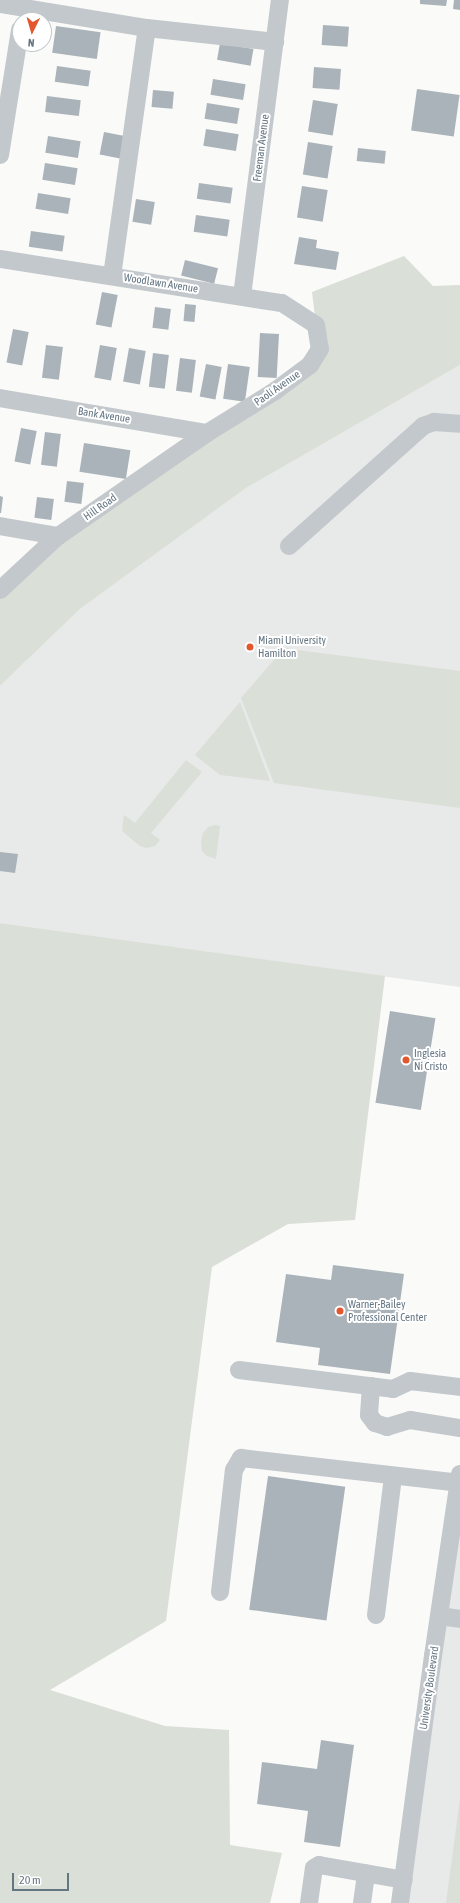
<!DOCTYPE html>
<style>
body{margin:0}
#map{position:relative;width:460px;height:1903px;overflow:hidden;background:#fafaf8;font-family:"Asap Condensed",sans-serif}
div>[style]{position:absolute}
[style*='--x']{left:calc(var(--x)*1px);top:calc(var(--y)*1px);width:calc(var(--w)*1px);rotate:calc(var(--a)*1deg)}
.built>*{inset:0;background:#e8e9e9}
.green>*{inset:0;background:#dadfd7}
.building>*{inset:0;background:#aab3b9;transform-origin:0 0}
.minor>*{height:18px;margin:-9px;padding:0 9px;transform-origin:9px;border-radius:9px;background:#c3c8cc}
.dots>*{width:11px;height:11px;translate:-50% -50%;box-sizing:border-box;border:2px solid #fff;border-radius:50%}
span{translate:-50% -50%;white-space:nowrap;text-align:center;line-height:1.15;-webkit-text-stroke:4px #fff;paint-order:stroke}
.street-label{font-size:11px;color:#657683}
.poi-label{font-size:11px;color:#657683}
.left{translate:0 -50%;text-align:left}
.north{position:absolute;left:12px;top:12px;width:40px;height:40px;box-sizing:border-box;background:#fff;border:1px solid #c1c8cd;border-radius:50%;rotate:185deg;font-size:11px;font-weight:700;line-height:16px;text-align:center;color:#657683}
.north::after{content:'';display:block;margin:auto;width:14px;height:18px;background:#e4572e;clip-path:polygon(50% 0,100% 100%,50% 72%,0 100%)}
.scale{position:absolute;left:12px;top:1873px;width:57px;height:18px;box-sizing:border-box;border:2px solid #657683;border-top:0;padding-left:5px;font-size:12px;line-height:14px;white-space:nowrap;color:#657683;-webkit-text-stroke:3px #fff;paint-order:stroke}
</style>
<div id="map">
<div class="built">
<div style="clip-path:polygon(460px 365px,460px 987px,0 923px,0 686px,80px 609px,246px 488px)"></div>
<div style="clip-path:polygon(460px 1474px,460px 1903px,400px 1903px)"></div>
</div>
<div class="green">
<div style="clip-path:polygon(404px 256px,433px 286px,460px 285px,460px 365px,246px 488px,80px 609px,0 686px,0 590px,58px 536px,310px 365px,316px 325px,312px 292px)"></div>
<div style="clip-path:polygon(285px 647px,289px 649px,460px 671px,460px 808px,274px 783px,241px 698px)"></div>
<div style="clip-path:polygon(240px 702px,270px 781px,220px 775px,195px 755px)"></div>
<div style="clip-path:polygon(186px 760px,202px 772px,151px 833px,160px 840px,155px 846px,146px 848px,140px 846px,122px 831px,124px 815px,135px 823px)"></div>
<div style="clip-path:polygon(215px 825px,220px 826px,216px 859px,207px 856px,202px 851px,201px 842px,203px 833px,208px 827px)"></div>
<div style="clip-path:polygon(0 923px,385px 976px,355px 1220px,288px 1224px,212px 1267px,166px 1621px,50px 1690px,165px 1726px,229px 1730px,230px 1845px,282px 1853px,270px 1903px,0 1903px)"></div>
<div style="clip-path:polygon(460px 1799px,460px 1903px,446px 1903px)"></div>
</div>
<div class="building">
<div style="clip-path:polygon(420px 0,447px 0,446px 6px,420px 4px)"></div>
<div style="clip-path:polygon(454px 0,460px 0,460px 10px,453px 9px)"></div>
<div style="left:323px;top:25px;width:26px;height:20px;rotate:4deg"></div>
<div style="left:56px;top:26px;width:45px;height:27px;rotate:8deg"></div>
<div style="left:220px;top:43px;width:34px;height:17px;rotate:10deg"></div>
<div style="left:57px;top:66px;width:34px;height:16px;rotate:8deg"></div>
<div style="left:314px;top:67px;width:27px;height:21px;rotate:4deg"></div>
<div style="left:213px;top:79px;width:33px;height:16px;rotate:9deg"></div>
<div style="left:417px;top:89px;width:43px;height:42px;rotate:8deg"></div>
<div style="left:153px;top:90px;width:21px;height:17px;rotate:5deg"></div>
<div style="left:47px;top:96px;width:34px;height:16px;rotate:7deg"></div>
<div style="left:313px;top:100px;width:25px;height:32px;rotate:9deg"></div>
<div style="left:207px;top:103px;width:33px;height:16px;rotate:9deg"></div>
<div style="left:206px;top:129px;width:33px;height:17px;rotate:9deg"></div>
<div style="left:104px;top:132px;width:21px;height:23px;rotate:11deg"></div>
<div style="left:48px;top:136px;width:33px;height:17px;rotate:9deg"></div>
<div style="left:308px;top:142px;width:25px;height:33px;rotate:9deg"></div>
<div style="left:358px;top:148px;width:28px;height:13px;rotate:6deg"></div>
<div style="left:45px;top:163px;width:33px;height:17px;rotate:9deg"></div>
<div style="left:199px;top:183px;width:34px;height:16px;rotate:8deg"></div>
<div style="left:302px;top:186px;width:26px;height:32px;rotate:9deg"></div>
<div style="left:38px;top:193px;width:33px;height:16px;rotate:9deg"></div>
<div style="left:136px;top:199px;width:19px;height:23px;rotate:9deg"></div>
<div style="left:196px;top:215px;width:34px;height:17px;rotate:8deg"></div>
<div style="left:31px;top:231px;width:34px;height:16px;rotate:8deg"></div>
<div style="clip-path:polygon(299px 237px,317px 240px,316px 248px,339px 252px,336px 270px,294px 264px)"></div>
<div style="left:185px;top:260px;width:34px;height:16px;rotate:14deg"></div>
<div style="left:102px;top:292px;width:16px;height:33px;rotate:11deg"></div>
<div style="left:185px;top:304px;width:11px;height:17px;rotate:5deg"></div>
<div style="left:155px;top:307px;width:16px;height:21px;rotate:7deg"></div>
<div style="left:13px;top:329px;width:16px;height:34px;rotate:11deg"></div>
<div style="left:260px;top:333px;width:19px;height:44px;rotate:3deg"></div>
<div style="left:46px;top:345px;width:17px;height:33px;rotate:7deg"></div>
<div style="left:100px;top:345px;width:17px;height:33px;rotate:10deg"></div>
<div style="left:129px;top:348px;width:17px;height:34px;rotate:10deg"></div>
<div style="left:153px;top:353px;width:16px;height:34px;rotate:7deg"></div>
<div style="left:180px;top:358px;width:16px;height:33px;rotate:7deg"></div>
<div style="left:206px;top:364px;width:16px;height:33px;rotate:11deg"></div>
<div style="left:228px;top:364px;width:22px;height:35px;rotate:8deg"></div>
<div style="left:21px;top:428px;width:16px;height:34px;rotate:11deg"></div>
<div style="left:45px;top:432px;width:16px;height:33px;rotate:7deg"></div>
<div style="left:84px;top:443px;width:47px;height:29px;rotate:9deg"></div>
<div style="left:67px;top:481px;width:17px;height:21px;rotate:7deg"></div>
<div style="clip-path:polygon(0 496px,3px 497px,1px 513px,0 513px)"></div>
<div style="left:37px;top:497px;width:17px;height:21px;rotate:7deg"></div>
<div style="clip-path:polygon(0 852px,18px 854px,15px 873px,0 871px)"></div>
<div style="left:390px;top:1011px;width:46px;height:93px;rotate:9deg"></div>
<div style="clip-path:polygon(333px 1265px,404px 1274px,390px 1374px,318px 1365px,320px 1348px,276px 1342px,286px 1274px,331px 1280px)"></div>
<div style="left:268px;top:1476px;width:78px;height:135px;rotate:8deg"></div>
<div style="clip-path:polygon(321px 1740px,354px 1745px,340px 1847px,304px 1842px,308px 1811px,257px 1804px,262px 1762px,317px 1769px)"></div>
</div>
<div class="minor">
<div style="--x:0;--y:4;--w:149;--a:9.3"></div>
<div style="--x:147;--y:28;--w:129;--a:6.2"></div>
<div style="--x:0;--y:155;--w:127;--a:-80.9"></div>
<div style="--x:0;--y:259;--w:285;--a:8.9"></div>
<div style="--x:282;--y:303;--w:40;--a:32.9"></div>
<div style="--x:316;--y:325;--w:24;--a:81"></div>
<div style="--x:320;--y:349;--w:19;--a:122"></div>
<div style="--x:310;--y:365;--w:44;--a:143.4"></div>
<div style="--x:275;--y:391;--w:80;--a:148.3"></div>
<div style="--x:207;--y:433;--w:181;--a:145.3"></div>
<div style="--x:58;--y:536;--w:79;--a:137"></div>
<div style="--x:112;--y:276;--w:250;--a:-82"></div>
<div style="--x:242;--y:296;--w:298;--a:-82.7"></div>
<div style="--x:0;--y:398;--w:210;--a:9.6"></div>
<div style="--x:0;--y:526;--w:59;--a:9.8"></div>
<div style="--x:289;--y:546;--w:180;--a:-41.8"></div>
<div style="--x:423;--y:426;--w:12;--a:-20"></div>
<div style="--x:434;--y:422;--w:26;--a:4"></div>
<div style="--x:239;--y:1370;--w:155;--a:7"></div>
<div style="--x:393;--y:1389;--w:19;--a:-25"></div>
<div style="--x:410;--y:1381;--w:50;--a:6.8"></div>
<div style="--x:371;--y:1386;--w:29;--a:94"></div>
<div style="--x:369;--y:1415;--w:10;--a:53"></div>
<div style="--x:375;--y:1423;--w:13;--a:18"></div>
<div style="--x:387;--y:1427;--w:24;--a:-17"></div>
<div style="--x:410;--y:1420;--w:51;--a:9.1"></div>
<div style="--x:220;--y:1592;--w:123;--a:-83.5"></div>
<div style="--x:234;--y:1470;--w:14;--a:-60"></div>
<div style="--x:241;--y:1458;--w:219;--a:6.5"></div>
<div style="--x:376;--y:1615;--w:140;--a:-83"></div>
<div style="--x:439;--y:1616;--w:21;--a:8"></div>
<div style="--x:309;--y:1903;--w:35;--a:-82"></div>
<div style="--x:314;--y:1868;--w:6;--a:-31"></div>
<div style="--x:319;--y:1865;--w:86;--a:10"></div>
<div style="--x:362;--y:1903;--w:30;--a:-82"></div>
<div style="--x:400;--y:1903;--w:249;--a:-82.4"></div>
<div style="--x:433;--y:1656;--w:184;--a:-81.6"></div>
</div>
<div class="dots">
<div style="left:250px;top:647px;background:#e4572e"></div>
<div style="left:406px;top:1060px;background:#e4572e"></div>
<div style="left:340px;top:1311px;background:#e4572e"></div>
</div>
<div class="street-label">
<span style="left:261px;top:148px;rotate:-83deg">Freeman Avenue</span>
<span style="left:161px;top:283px;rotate:9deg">Woodlawn Avenue</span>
<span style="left:277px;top:388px;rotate:-35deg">Paoli Avenue</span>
<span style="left:104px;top:415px;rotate:9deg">Bank Avenue</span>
<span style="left:100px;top:507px;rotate:-35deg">Hill Road</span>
<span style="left:429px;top:1688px;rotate:-82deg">University Boulevard</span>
</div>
<div class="poi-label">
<span class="left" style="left:258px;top:647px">Miami University<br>Hamilton</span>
<span class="left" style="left:414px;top:1060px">Inglesia<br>Ni Cristo</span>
<span class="left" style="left:348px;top:1311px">Warner-Bailey<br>Professional Center</span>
</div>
<div class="north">N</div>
<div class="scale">20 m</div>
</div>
